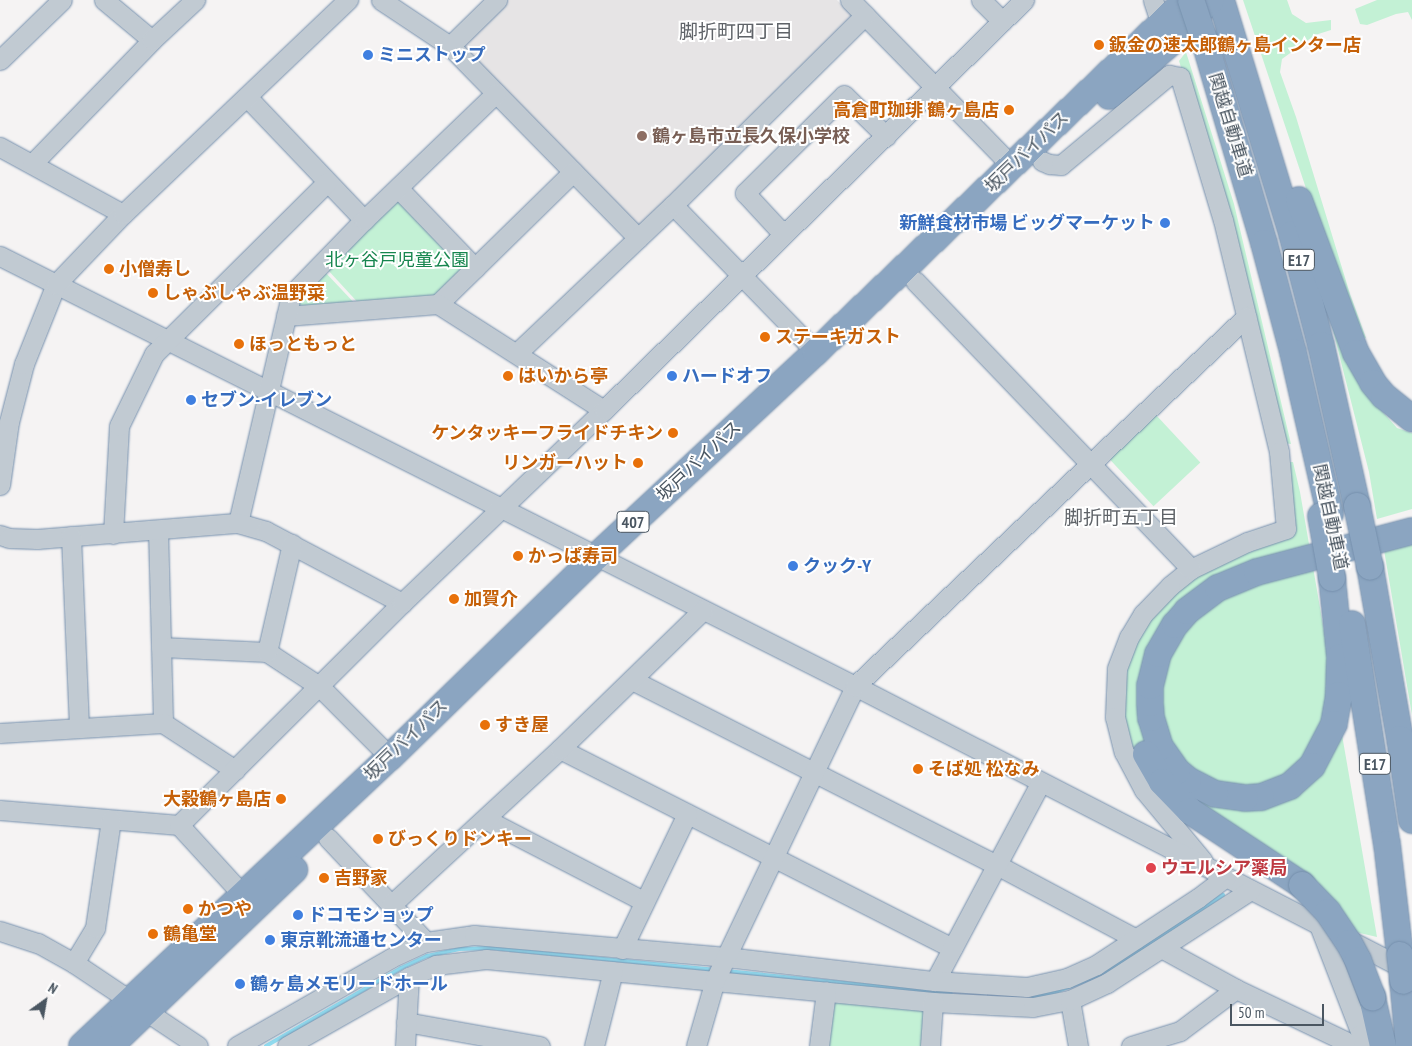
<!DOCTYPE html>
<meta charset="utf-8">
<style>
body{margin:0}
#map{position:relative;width:1412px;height:1046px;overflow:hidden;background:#f5f3f3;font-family:"PT Sans Narrow","Noto Sans JP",sans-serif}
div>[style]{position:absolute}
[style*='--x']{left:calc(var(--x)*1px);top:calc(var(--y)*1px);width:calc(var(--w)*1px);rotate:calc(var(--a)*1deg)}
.education>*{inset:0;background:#e6e4e5}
.green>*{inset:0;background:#c3f1d5;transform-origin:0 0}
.stream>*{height:4px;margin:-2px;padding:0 2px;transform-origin:2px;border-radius:2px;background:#90daee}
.roads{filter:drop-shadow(0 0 1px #7690ad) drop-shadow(0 0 1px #7690ad)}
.minor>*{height:19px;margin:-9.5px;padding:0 9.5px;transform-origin:9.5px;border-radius:9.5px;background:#c1cad2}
.highway>*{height:26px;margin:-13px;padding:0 13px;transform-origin:13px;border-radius:13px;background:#8ba5c1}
.bridges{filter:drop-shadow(0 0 1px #7690ad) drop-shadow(0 0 1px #7690ad)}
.highway-bridge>*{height:26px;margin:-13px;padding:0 13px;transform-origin:13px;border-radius:13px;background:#8ba5c1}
.dots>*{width:14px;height:14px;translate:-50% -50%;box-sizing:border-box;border:2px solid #fff;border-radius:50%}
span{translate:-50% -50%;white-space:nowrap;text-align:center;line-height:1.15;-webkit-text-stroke:4px #fff;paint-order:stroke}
.shield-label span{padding:1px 4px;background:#fff;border:1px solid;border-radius:4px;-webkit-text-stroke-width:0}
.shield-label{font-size:16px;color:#4a5661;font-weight:700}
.food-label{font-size:18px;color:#c56008;font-weight:700}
.left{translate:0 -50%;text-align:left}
.right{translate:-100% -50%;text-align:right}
.shop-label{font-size:18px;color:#366cbe;font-weight:700}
.street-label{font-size:18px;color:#4a5661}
.education-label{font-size:18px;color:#785e54;font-weight:700}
.park-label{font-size:18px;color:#17864f}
.health-label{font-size:18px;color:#be3a42;font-weight:700}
.neighbourhood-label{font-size:19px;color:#5f6368}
.north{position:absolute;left:20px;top:976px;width:50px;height:50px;-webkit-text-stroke:4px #fff;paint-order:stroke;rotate:32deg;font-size:14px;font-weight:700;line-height:20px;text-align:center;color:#4a5661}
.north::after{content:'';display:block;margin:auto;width:18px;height:22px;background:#4a5661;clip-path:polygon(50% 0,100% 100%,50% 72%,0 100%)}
.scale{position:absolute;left:1230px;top:1004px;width:94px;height:22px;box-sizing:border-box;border:2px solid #4a5661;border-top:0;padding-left:6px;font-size:15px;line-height:18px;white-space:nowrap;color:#4a5661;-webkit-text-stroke:4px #fff;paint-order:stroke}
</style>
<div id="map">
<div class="education">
<div style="clip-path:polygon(506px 0,837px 0,854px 18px,640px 227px,459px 45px)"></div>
</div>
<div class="green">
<div style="clip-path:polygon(1243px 0,1287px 0,1292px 14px,1306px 23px,1331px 20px,1331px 30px,1315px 35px,1282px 59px,1280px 72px,1296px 117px,1350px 294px,1366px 338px,1360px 337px,1331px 263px)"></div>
<div style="clip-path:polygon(1377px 0,1412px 0,1412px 20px,1408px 12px,1396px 14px,1367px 25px,1360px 24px,1355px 9px)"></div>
<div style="clip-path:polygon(1186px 52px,1234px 204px,1291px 444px,1284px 443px,1223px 197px,1179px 61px)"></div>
<div style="clip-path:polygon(398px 200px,464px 269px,433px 299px,362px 307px,327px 269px)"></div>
<div style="clip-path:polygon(325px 272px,359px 308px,296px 307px,297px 298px)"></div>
<div style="clip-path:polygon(1325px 299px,1365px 392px,1397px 428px,1412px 433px,1412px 509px,1377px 519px,1369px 472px)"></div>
<div style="left:1156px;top:415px;width:65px;height:64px;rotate:47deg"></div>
<div style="clip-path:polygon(1287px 462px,1293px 462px,1300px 492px,1377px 937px,1351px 931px,1143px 772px,1122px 724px,1123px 692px,1129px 661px,1140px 634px,1149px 619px,1181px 584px,1291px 530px)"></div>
<div style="clip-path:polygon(1412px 538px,1412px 715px,1383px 544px)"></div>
<div style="clip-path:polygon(832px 999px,926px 1009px,923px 1046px,826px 1046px)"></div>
</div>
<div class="stream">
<div style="--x:726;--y:971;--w:226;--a:5.8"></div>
<div style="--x:1022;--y:998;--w:30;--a:-9"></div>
<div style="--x:1052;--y:993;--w:52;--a:-20.2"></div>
<div style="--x:1101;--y:975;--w:146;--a:-33.3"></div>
<div style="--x:266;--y:1046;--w:156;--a:-30"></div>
<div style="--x:401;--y:968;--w:29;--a:-25"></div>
<div style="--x:427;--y:956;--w:33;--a:-12"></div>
<div style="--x:459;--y:949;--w:32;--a:-2"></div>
<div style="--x:491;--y:948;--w:224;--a:5.6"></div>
</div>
<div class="roads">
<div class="minor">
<div style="--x:104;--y:0;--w:62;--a:39.8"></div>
<div style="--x:381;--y:0;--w:83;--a:33.7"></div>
<div style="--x:450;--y:46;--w:269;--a:45.6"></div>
<div style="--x:850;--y:0;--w:232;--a:45.7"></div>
<div style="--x:981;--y:0;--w:30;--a:45"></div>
<div style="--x:1153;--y:0;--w:25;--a:72"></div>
<div style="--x:450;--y:46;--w:66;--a:-44.4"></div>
<div style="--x:0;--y:60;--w:86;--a:-44.1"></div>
<div style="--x:247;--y:97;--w:170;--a:46.4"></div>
<div style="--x:0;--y:147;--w:140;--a:28.6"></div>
<div style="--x:1042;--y:161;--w:8;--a:23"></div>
<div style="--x:1049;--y:164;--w:12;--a:5"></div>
<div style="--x:1061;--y:165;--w:141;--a:-39.8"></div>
<div style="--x:1169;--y:75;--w:11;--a:10"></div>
<div style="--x:1180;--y:77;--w:149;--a:73.3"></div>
<div style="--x:1223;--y:220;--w:239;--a:76.4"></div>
<div style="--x:1279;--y:452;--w:77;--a:84.8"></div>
<div style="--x:1286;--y:529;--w:41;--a:161.6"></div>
<div style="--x:1247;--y:542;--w:62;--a:154.3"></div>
<div style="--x:1191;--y:569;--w:27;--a:141"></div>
<div style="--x:1170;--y:586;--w:39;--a:134"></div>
<div style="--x:1143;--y:614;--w:27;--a:121"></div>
<div style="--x:1129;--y:637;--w:34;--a:111"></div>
<div style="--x:1117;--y:669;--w:48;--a:92.4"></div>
<div style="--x:1115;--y:717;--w:36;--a:76"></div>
<div style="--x:1124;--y:752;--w:43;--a:62.2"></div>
<div style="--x:1144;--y:790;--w:92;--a:50.3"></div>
<div style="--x:32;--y:164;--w:173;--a:-45.9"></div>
<div style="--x:152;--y:40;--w:59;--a:-42.9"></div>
<div style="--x:398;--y:188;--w:111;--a:46.1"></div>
<div style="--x:673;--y:205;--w:205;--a:45.8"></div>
<div style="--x:783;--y:234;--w:56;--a:-132.8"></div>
<div style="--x:745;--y:193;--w:139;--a:-44.7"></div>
<div style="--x:844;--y:95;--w:59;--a:44.3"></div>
<div style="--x:0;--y:256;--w:957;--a:26.7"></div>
<div style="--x:855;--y:686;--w:623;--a:27.22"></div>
<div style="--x:915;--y:281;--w:399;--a:46.2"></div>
<div style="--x:438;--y:304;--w:189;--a:-44.4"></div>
<div style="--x:286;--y:316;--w:152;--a:-4.5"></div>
<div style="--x:438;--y:304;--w:197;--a:32.6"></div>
<div style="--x:517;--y:353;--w:215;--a:-43.5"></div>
<div style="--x:673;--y:205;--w:270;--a:-44.7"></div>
<div style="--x:0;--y:485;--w:64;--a:-81.9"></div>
<div style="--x:9;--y:422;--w:60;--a:-75.5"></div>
<div style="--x:24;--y:364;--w:86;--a:-68.2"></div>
<div style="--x:56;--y:284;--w:97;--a:-46.3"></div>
<div style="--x:123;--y:214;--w:311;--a:-43.6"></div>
<div style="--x:238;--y:523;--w:234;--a:-76.9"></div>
<div style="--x:291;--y:295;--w:105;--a:-45.8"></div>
<div style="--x:364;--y:220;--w:183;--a:-43.9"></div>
<div style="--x:158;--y:530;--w:193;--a:88.5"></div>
<div style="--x:113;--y:534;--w:108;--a:-86.8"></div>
<div style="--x:119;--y:426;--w:80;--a:-64.1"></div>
<div style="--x:154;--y:354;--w:244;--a:-44.8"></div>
<div style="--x:0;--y:535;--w:9;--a:18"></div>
<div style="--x:9;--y:538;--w:28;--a:2"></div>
<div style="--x:37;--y:539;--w:202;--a:-4.6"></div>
<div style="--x:238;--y:523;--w:29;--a:16"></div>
<div style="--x:266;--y:531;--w:154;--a:27.9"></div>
<div style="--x:71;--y:536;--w:192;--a:87.6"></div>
<div style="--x:161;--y:647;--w:106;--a:2.7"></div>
<div style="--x:267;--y:652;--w:62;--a:33.2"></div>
<div style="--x:319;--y:686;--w:100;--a:45"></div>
<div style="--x:267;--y:652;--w:111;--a:-77"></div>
<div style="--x:632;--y:680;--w:409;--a:26.9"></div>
<div style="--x:997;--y:865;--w:157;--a:28"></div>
<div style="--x:0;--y:733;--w:163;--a:-3.5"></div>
<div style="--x:163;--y:723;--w:86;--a:33.1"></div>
<div style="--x:560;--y:749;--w:440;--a:26.9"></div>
<div style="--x:0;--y:810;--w:180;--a:4.8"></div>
<div style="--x:179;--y:825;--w:93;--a:47.6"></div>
<div style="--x:485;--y:819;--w:178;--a:27.4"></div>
<div style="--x:179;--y:825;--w:315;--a:-44.9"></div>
<div style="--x:402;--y:603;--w:279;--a:-43.7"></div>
<div style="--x:604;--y:410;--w:587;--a:-44.31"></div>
<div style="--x:328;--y:838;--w:143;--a:46.7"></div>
<div style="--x:392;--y:904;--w:229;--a:-42.7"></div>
<div style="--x:560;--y:749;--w:199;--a:-44.2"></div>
<div style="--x:1319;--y:925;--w:117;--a:68.9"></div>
<div style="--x:1361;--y:1034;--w:12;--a:81"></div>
<div style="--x:0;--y:931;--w:40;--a:18"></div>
<div style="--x:38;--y:943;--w:41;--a:29.1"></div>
<div style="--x:74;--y:963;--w:149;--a:33.8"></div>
<div style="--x:622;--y:949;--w:150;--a:-64.3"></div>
<div style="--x:1163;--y:949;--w:83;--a:28.7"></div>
<div style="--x:1236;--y:989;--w:121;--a:25.5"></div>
<div style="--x:74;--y:963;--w:41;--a:-59"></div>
<div style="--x:95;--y:928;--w:109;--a:-81.6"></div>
<div style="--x:935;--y:981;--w:225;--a:-62"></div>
<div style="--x:1070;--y:1000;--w:47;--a:80.1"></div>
<div style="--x:406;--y:1022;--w:136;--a:10.2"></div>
<div style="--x:237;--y:1046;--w:177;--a:-29.7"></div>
<div style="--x:391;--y:958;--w:38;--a:-25"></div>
<div style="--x:426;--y:942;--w:49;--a:-8.3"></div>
<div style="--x:474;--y:935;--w:253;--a:5"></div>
<div style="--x:726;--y:957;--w:210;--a:6.6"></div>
<div style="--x:935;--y:981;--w:92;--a:3.7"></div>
<div style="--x:1027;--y:987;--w:41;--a:-12.7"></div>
<div style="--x:1067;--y:978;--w:32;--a:-24"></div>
<div style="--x:1096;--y:965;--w:122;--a:-33.3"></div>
<div style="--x:1198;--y:898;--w:35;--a:-37"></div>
<div style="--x:287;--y:1046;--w:140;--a:-29.5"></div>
<div style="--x:409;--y:977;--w:30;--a:-24"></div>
<div style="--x:436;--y:965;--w:50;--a:-6.8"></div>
<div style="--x:486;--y:959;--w:449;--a:5.5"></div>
<div style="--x:933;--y:1002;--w:100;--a:2.9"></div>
<div style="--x:1033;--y:1007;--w:38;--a:-11"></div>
<div style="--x:1070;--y:1000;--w:41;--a:-24.7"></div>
<div style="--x:1107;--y:983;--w:171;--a:-32.9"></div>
<div style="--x:405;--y:1046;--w:69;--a:-86.7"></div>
<div style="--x:594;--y:1046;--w:77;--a:-75.8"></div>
<div style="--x:696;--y:1046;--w:69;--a:-73.9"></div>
<div style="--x:715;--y:980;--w:326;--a:-64.5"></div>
<div style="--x:855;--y:686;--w:538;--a:-43.34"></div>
<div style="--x:819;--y:1046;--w:55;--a:-82.7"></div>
<div style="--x:930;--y:1046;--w:44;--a:-86.1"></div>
<div style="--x:1131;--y:1046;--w:51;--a:-17"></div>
<div style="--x:1180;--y:1031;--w:70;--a:-36.9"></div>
</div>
<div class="highway">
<div style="--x:1221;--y:0;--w:245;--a:73.1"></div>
<div style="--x:1292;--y:234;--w:115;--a:75.4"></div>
<div style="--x:1321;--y:345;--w:165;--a:77.4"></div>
<div style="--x:1180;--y:29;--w:42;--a:-43.1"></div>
<div style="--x:1204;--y:39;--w:213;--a:73.6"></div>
<div style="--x:1264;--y:243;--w:113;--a:75.1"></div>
<div style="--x:1293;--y:352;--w:166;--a:77.1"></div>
<div style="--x:1109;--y:96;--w:116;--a:-40.8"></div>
<div style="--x:1299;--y:200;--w:163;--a:69.6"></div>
<div style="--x:1356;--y:353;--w:34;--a:60"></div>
<div style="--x:1373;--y:383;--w:17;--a:50"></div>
<div style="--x:1384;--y:396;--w:36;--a:39"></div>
<div style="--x:1370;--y:567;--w:175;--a:80.1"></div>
<div style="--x:1400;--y:739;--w:82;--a:81.6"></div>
<div style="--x:1332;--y:578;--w:79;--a:84.2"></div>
<div style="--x:1340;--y:657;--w:38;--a:92"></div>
<div style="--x:1339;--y:695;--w:29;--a:100"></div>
<div style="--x:1334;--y:724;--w:47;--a:117.6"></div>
<div style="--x:1312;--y:766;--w:30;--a:138"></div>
<div style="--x:1290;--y:786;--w:31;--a:159"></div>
<div style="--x:1261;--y:797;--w:16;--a:176"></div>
<div style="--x:1245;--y:798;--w:30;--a:-172"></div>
<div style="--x:1215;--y:794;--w:30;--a:-153"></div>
<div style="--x:1188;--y:780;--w:14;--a:-141"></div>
<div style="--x:1177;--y:771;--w:29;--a:-125"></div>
<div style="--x:1160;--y:747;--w:30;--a:-107"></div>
<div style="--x:1151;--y:718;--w:15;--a:-94"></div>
<div style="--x:1150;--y:703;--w:17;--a:-90"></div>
<div style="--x:1150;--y:686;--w:33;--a:-76"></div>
<div style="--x:1158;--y:654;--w:34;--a:-60"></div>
<div style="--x:1175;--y:625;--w:18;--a:-49"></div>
<div style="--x:1187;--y:611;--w:39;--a:-37"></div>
<div style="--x:1218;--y:588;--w:42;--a:-22.3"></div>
<div style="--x:1257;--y:572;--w:160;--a:-14.8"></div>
<div style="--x:1352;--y:624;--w:223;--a:81"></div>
<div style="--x:1387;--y:844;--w:112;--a:83.3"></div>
<div style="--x:1146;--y:754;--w:32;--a:60"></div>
<div style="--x:1162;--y:782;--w:40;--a:46"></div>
<div style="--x:1190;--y:811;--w:134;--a:33.5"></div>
<div style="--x:1403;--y:981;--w:65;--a:84.7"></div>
<div style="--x:1372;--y:997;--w:50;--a:77.3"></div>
<div style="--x:82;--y:1046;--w:422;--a:-43.2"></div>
<div style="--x:390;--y:757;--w:289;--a:-44.2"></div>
<div style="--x:597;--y:556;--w:299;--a:-43"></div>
<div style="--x:816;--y:352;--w:511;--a:-43.57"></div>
<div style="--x:110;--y:1046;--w:255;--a:-43.7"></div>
</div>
</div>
<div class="bridges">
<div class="highway-bridge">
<div style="--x:1191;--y:0;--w:41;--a:71.6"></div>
<div style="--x:1357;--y:506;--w:62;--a:78"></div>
<div style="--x:1321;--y:516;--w:63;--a:79.9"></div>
<div style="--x:1302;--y:885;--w:37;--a:46"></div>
<div style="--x:1328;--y:912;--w:37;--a:56"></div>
<div style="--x:1349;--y:943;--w:19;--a:62"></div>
<div style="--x:1358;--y:960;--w:40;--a:69"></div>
<div style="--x:1400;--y:955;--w:26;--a:83"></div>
</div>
</div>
<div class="dots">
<div style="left:1099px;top:45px;background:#e8710a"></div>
<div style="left:368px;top:55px;background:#3f7fe0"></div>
<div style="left:1009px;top:110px;background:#e8710a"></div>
<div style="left:642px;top:136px;background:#8d6e63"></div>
<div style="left:1165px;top:223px;background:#3f7fe0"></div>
<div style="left:109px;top:269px;background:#e8710a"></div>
<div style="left:153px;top:293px;background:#e8710a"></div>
<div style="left:765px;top:337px;background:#e8710a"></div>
<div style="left:239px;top:344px;background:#e8710a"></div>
<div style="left:508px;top:376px;background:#e8710a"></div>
<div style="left:672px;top:376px;background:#3f7fe0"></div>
<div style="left:191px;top:400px;background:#3f7fe0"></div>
<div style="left:673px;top:433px;background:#e8710a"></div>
<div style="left:638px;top:463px;background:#e8710a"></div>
<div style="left:518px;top:556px;background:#e8710a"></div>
<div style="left:793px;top:566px;background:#3f7fe0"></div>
<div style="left:454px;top:599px;background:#e8710a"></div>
<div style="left:485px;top:725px;background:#e8710a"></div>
<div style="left:918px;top:769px;background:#e8710a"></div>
<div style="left:281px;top:799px;background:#e8710a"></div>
<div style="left:378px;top:839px;background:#e8710a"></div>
<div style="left:1151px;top:868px;background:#e0444e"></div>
<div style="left:324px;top:878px;background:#e8710a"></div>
<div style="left:188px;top:909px;background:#e8710a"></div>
<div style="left:298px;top:915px;background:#3f7fe0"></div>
<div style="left:153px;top:934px;background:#e8710a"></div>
<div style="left:270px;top:940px;background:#3f7fe0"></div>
<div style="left:240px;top:984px;background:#3f7fe0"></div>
</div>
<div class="shield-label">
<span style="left:1299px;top:260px">E17</span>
<span style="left:633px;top:522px">407</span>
<span style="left:1375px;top:764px">E17</span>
</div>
<div class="food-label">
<span class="left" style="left:1109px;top:45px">鈑金の速太郎鶴ヶ島インター店</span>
<span class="right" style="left:999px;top:110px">高倉町珈琲 鶴ヶ島店</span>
<span class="left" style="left:119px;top:269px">小僧寿し</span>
<span class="left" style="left:163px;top:293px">しゃぶしゃぶ温野菜</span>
<span class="left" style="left:775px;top:337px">ステーキガスト</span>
<span class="left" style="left:249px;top:344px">ほっともっと</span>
<span class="left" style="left:518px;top:376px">はいから亭</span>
<span class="right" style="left:663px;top:433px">ケンタッキーフライドチキン</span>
<span class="right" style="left:628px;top:463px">リンガーハット</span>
<span class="left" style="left:528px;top:556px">かっぱ寿司</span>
<span class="left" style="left:464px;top:599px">加賀介</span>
<span class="left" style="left:495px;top:725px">すき屋</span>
<span class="left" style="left:928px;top:769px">そば処 松なみ</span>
<span class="right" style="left:271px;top:799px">大穀鶴ヶ島店</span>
<span class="left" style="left:388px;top:839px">びっくりドンキー</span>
<span class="left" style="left:334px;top:878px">吉野家</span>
<span class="left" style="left:198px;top:909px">かつや</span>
<span class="left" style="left:163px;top:934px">鶴亀堂</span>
</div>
<div class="shop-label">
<span class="left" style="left:378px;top:55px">ミニストップ</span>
<span class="right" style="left:1155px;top:223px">新鮮食材市場 ビッグマーケット</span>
<span class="left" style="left:682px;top:376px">ハードオフ</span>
<span class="left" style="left:201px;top:400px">セブン-イレブン</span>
<span class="left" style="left:803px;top:566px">クック-Y</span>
<span class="left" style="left:308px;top:915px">ドコモショップ</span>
<span class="left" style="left:280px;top:940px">東京靴流通センター</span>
<span class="left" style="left:250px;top:984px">鶴ヶ島メモリードホール</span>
</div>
<div class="street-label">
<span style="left:1230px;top:125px;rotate:73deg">関越自動車道</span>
<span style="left:1027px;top:152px;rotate:-44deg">坂戸バイパス</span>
<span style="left:699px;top:461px;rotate:-43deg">坂戸バイパス</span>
<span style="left:1330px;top:517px;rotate:78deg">関越自動車道</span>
<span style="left:406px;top:740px;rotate:-44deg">坂戸バイパス</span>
</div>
<div class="education-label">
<span class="left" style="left:652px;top:136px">鶴ヶ島市立長久保小学校</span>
</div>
<div class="park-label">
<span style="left:397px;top:260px">北ヶ谷戸児童公園</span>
</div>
<div class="health-label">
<span class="left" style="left:1161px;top:868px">ウエルシア薬局</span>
</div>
<div class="neighbourhood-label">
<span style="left:736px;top:32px">脚折町四丁目</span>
<span style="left:1121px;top:518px">脚折町五丁目</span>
</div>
<div class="north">N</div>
<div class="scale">50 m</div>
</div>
